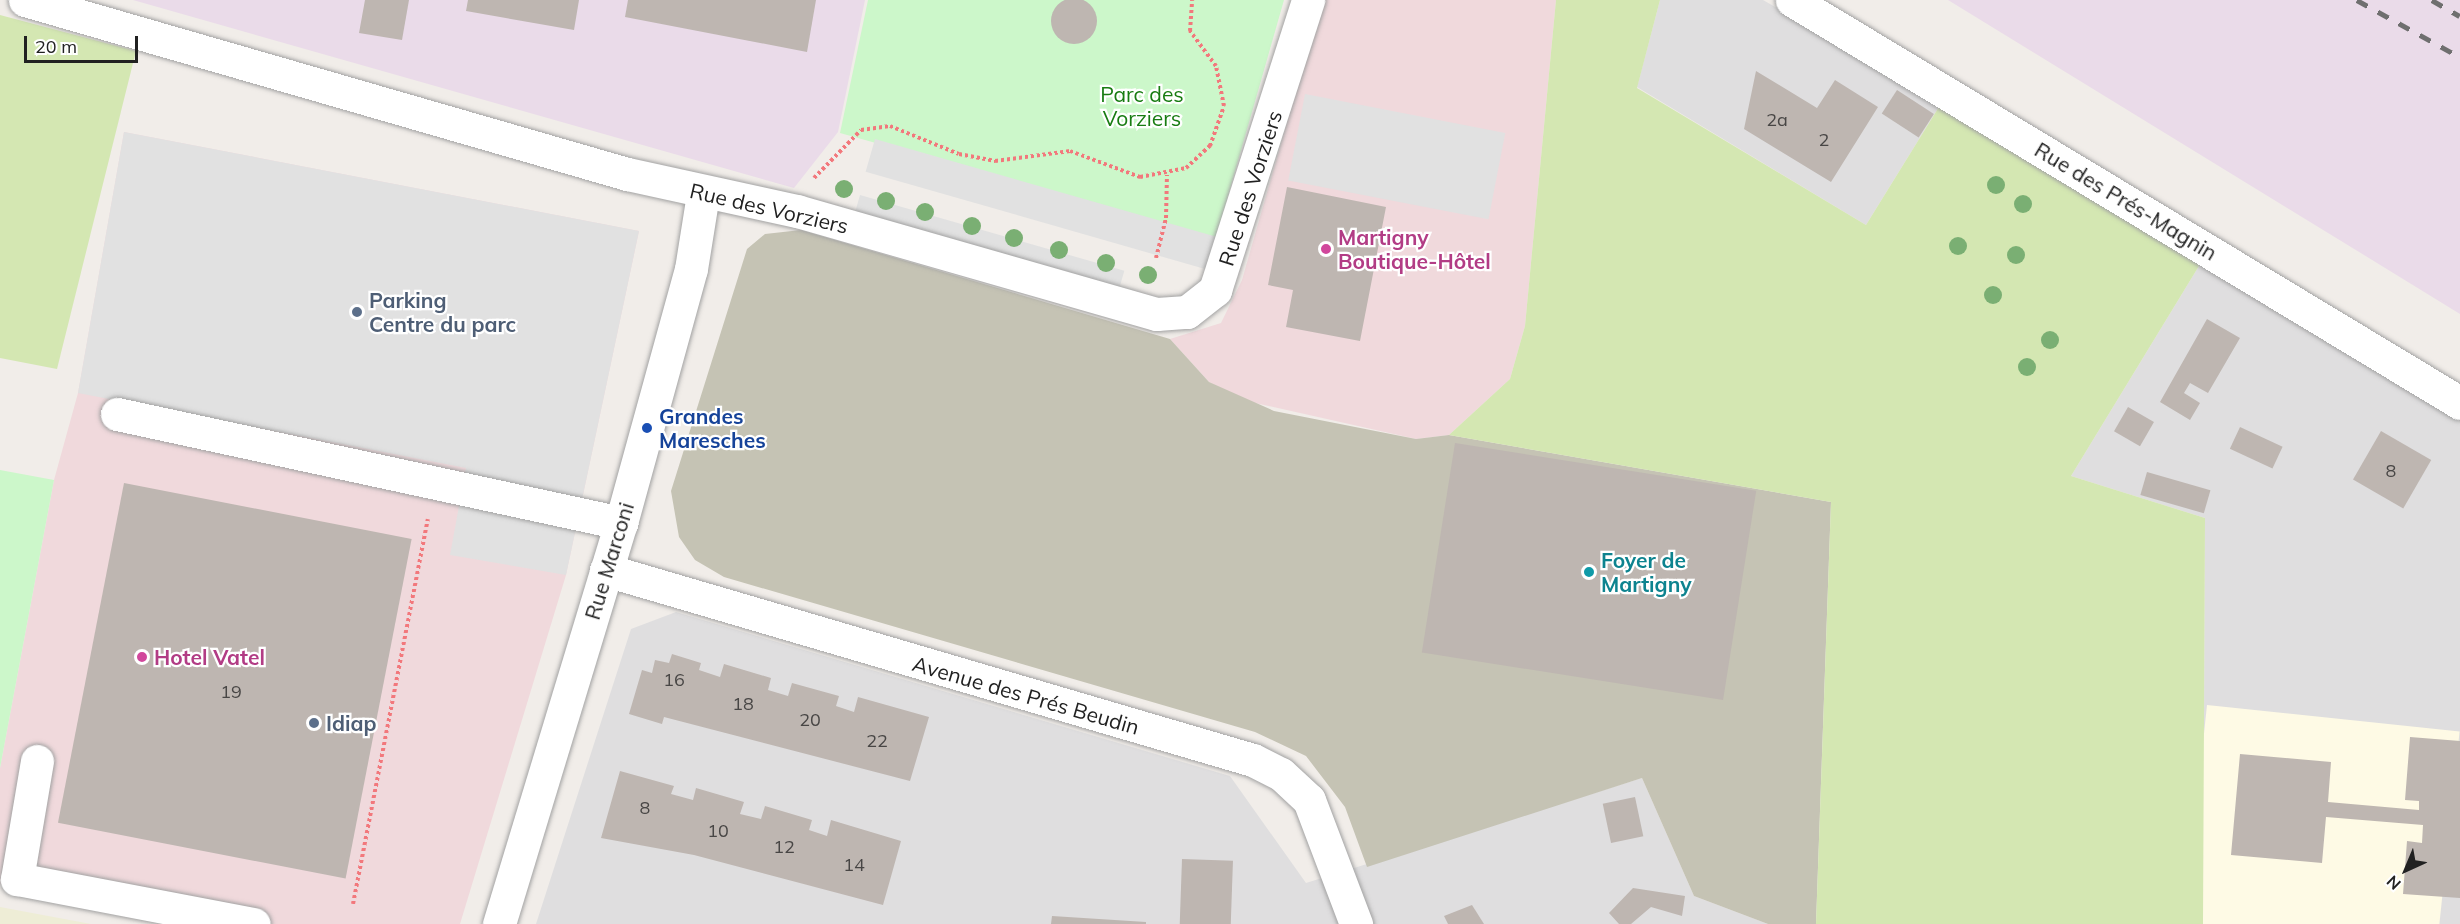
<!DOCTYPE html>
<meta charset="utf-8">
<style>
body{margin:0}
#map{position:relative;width:2460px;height:924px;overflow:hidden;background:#f1ede9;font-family:Mulish,sans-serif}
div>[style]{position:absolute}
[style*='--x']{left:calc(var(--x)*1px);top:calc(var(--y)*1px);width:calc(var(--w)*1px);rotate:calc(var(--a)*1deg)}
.residential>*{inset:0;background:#dfdedf}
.commercial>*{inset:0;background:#f0d9dc}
.industrial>*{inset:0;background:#eadbe9}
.education>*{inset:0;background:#fefae5;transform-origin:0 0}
.construction>*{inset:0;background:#c5c3b4}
.farmland>*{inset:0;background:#eeedd6}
.grass>*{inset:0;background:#d4e7b2}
.park>*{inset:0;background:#ccf7ca}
.parking>*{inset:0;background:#e1e1e1;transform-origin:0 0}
.building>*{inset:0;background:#beb6b1;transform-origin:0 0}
.round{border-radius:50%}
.path>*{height:4px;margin-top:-2px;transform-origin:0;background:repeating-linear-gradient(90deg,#f2787c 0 3px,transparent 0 6px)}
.roads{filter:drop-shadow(0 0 2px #a2a2a2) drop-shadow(0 0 2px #a2a2a2)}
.minor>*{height:33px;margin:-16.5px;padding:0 16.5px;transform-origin:16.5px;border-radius:16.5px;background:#fff}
.rail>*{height:4.5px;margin-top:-2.25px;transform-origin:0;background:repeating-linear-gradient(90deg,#6f6f6f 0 12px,transparent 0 24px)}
.trees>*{width:18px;height:18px;margin:-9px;border-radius:50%;background:#7aaf73}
.dots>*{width:16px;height:16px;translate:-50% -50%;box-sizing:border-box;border:3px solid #fff;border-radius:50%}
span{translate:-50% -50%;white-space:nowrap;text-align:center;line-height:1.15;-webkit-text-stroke:4.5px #fff;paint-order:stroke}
.number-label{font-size:18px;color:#484645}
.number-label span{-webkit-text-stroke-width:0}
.park-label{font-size:21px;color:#187c12}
.street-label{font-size:21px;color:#212121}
.hotel-label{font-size:21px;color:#b23c85;font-weight:700}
.left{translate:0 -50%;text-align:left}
.service-label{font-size:21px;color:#4e5e75;font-weight:700}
.transit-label{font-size:21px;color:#164399;font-weight:700}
.culture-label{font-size:21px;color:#0d838f;font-weight:700}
.north{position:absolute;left:2376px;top:840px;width:60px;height:60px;-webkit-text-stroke:4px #fff;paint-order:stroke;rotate:224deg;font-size:16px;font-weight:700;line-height:24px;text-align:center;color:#212121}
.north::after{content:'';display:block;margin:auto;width:21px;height:27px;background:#212121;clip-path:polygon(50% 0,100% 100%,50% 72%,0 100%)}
.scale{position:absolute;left:24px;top:36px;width:114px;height:27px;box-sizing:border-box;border:3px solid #212121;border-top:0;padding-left:8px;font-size:18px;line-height:21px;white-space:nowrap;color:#212121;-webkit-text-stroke:4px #fff;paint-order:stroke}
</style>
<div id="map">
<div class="residential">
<div style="clip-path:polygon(1660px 0,1763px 0,1942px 102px,1866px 225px,1637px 87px)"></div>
<div style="clip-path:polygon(2202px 261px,2460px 409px,2460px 924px,2203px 924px,2205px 518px,2071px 476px)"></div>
<div style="clip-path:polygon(676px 612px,1230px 776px,1306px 883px,1642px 778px,1694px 896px,1768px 924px,536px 924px,631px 629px)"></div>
</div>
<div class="commercial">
<div style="clip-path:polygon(1322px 0,1556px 0,1525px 326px,1510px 379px,1449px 435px,1416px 439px,1237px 399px,1209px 382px,1170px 339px,1221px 323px,1242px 280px)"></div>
<div style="clip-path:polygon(124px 132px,639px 231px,566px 575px,460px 924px,205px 924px,0 884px,0 768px,54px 480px,78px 393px)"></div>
</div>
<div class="industrial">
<div style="clip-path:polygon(133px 0,865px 0,838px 132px,794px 188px)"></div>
<div style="clip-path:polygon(1948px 0,2460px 0,2460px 314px,2364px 255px)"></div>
</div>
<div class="education">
<div style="left:2207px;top:705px;width:254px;height:219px;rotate:6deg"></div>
</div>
<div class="construction">
<div style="clip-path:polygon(801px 230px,1170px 339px,1209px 382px,1274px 411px,1416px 439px,1449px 435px,1831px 502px,1816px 924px,1768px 924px,1694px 896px,1642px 778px,1367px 867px,1345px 807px,1306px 756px,1255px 732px,724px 577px,695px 560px,679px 537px,671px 491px,747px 249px,765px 234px)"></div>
</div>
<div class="farmland">
<div style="clip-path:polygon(0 907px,91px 924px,0 924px)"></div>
</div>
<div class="grass">
<div style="clip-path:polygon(1556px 0,1660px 0,1637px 88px,1866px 225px,1942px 102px,2202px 261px,2071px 476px,2205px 518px,2203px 924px,1816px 924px,1831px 502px,1449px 435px,1510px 379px,1525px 326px)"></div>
<div style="clip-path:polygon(0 15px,136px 51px,57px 369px,0 358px)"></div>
</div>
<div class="park">
<div style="clip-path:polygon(868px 0,1284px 0,1216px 238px,840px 133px)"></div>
<div style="clip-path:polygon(0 470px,54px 480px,0 768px)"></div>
</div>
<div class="parking">
<div style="left:1305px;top:94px;width:204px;height:88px;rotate:11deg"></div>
<div style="clip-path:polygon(124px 132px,639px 231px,566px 575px,450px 555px,466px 468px,78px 393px)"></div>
<div style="left:875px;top:139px;width:355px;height:34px;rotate:16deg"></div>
<div style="left:860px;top:195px;width:275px;height:19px;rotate:16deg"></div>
</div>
<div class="building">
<div class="round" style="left:1051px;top:-2px;width:46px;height:46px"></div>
<div style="clip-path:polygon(365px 0,409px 0,402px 40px,359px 33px)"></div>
<div style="clip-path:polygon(468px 0,579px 0,574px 30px,466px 11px)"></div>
<div style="clip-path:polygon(628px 0,816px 0,807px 52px,625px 17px)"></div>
<div style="clip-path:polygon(1756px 71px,1817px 108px,1835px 80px,1878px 107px,1831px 182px,1744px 129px)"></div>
<div style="left:1897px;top:90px;width:44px;height:28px;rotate:33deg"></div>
<div style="clip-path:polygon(1287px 187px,1386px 207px,1360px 341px,1286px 327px,1293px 290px,1268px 285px)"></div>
<div style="clip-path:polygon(2207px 319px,2240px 338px,2208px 393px,2190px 383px,2184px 393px,2200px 403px,2190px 420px,2160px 402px)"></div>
<div style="left:2128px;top:407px;width:30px;height:28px;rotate:30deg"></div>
<div style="left:2240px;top:427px;width:47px;height:24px;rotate:25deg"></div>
<div style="left:2381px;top:431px;width:58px;height:56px;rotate:30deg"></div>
<div style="left:1455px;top:443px;width:305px;height:212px;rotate:9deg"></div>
<div style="left:2147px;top:472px;width:66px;height:24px;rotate:16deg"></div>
<div style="left:124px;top:483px;width:293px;height:346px;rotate:11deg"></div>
<div style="clip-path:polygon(672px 654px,701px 663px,699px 670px,720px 677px,724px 664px,771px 678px,768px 690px,788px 696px,792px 683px,839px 696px,836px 706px,854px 712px,858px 697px,929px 717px,910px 781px,664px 717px,662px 724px,629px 714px,642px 670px,652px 673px,655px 660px,669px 663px)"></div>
<div style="clip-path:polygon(2410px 737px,2460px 741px,2460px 898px,2403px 894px,2407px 841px,2422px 843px,2423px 825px,2326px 817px,2322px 863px,2231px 855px,2240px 754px,2331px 762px,2328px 802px,2419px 810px,2419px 801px,2405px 800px)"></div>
<div style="clip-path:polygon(620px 771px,674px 786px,671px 794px,693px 800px,696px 788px,744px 802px,740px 814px,761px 819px,765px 806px,812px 820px,809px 830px,827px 836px,831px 820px,901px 841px,883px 905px,694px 855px,601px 838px)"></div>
<div style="left:1635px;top:797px;width:40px;height:33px;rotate:78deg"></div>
<div style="left:1182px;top:859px;width:51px;height:65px;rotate:2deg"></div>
<div style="clip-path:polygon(1633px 888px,1685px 896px,1682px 916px,1651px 907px,1631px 924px,1619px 924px,1609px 913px)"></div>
<div style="clip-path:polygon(1472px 905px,1484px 924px,1448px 924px,1444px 916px)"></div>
<div style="clip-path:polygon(1052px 916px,1146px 922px,1146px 924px,1051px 924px)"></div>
</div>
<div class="path">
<div style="--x:814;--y:178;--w:67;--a:-45.6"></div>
<div style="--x:861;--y:130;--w:29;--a:-8"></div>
<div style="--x:890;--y:126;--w:74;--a:22.1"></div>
<div style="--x:959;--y:154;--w:37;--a:11"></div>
<div style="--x:995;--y:161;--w:76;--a:-7.6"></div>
<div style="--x:1070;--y:151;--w:75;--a:20.4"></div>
<div style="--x:1140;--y:177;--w:47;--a:-11.1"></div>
<div style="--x:1186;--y:168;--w:33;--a:-43"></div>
<div style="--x:1210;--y:146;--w:42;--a:-70.7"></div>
<div style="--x:1224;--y:106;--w:41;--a:-101.3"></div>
<div style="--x:1216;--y:66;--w:44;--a:-126.6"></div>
<div style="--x:1190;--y:31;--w:31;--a:-86"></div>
<div style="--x:1156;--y:258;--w:41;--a:-76"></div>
<div style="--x:1166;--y:218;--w:43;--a:-88.7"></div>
<div style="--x:353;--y:904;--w:392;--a:-79"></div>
</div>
<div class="roads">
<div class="minor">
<div style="--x:25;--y:0;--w:627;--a:16.12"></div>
<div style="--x:627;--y:174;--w:174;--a:12.3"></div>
<div style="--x:797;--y:211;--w:374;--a:16"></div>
<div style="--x:1157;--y:314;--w:30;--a:-4"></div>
<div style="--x:1187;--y:312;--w:36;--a:-38"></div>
<div style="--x:1215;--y:290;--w:305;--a:-72.2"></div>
<div style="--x:1792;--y:0;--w:780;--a:31.1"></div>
<div style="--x:117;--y:414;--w:516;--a:12.2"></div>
<div style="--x:606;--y:570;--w:674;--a:16.37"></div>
<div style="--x:1253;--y:760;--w:31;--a:27"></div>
<div style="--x:1281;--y:774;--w:38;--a:43"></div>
<div style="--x:1309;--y:800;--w:133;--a:69.2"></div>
<div style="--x:37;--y:761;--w:120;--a:99.6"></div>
<div style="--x:17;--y:879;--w:241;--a:10.8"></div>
<div style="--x:499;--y:924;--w:419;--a:-73.1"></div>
<div style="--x:621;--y:523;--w:263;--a:-74.6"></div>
<div style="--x:691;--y:269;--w:76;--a:-80.9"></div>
</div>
</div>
<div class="rail">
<div style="--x:2357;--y:0;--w:118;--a:29"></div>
<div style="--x:2432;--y:0;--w:32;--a:30"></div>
</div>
<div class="trees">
<div style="left:1996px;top:185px"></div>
<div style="left:844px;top:189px"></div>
<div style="left:886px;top:201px"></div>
<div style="left:2023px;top:204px"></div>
<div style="left:925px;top:212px"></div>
<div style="left:972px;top:226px"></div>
<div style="left:1014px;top:238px"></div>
<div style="left:1958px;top:246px"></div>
<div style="left:1059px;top:250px"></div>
<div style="left:2016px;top:255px"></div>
<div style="left:1106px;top:263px"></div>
<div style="left:1148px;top:275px"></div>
<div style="left:1993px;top:295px"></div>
<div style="left:2050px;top:340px"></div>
<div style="left:2027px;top:367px"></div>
</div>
<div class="dots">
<div style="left:1326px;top:249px;background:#d1479c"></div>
<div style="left:357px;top:312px;background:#5c6f8a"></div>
<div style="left:647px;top:428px;background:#1a4fb4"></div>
<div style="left:1589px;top:572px;background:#0f9aa8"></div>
<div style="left:142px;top:657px;background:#d1479c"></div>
<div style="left:314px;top:723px;background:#5c6f8a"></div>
</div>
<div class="number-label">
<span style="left:1777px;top:120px">2a</span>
<span style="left:1824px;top:140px">2</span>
<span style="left:2391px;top:471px">8</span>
<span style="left:674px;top:680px">16</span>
<span style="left:231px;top:692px">19</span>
<span style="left:743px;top:704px">18</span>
<span style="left:810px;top:720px">20</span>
<span style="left:877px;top:741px">22</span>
<span style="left:645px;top:808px">8</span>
<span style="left:718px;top:831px">10</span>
<span style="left:784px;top:847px">12</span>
<span style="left:854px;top:865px">14</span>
</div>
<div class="park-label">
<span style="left:1142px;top:106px">Parc des<br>Vorziers</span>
</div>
<div class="street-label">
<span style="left:1250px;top:188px;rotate:-72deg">Rue des Vorziers</span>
<span style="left:2126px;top:201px;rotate:31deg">Rue des Prés-Magnin</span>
<span style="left:769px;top:208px;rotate:13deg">Rue des Vorziers</span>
<span style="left:609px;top:561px;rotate:-73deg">Rue Marconi</span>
<span style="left:1026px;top:695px;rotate:16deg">Avenue des Prés Beudin</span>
</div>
<div class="hotel-label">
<span class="left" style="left:1338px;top:249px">Martigny<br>Boutique-Hôtel</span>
<span class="left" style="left:154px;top:657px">Hotel Vatel</span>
</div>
<div class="service-label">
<span class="left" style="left:369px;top:312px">Parking<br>Centre du parc</span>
<span class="left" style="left:326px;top:723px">Idiap</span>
</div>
<div class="transit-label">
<span class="left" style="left:659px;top:428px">Grandes<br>Maresches</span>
</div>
<div class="culture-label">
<span class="left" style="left:1601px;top:572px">Foyer de<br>Martigny</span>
</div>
<div class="north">N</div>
<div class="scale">20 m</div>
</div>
